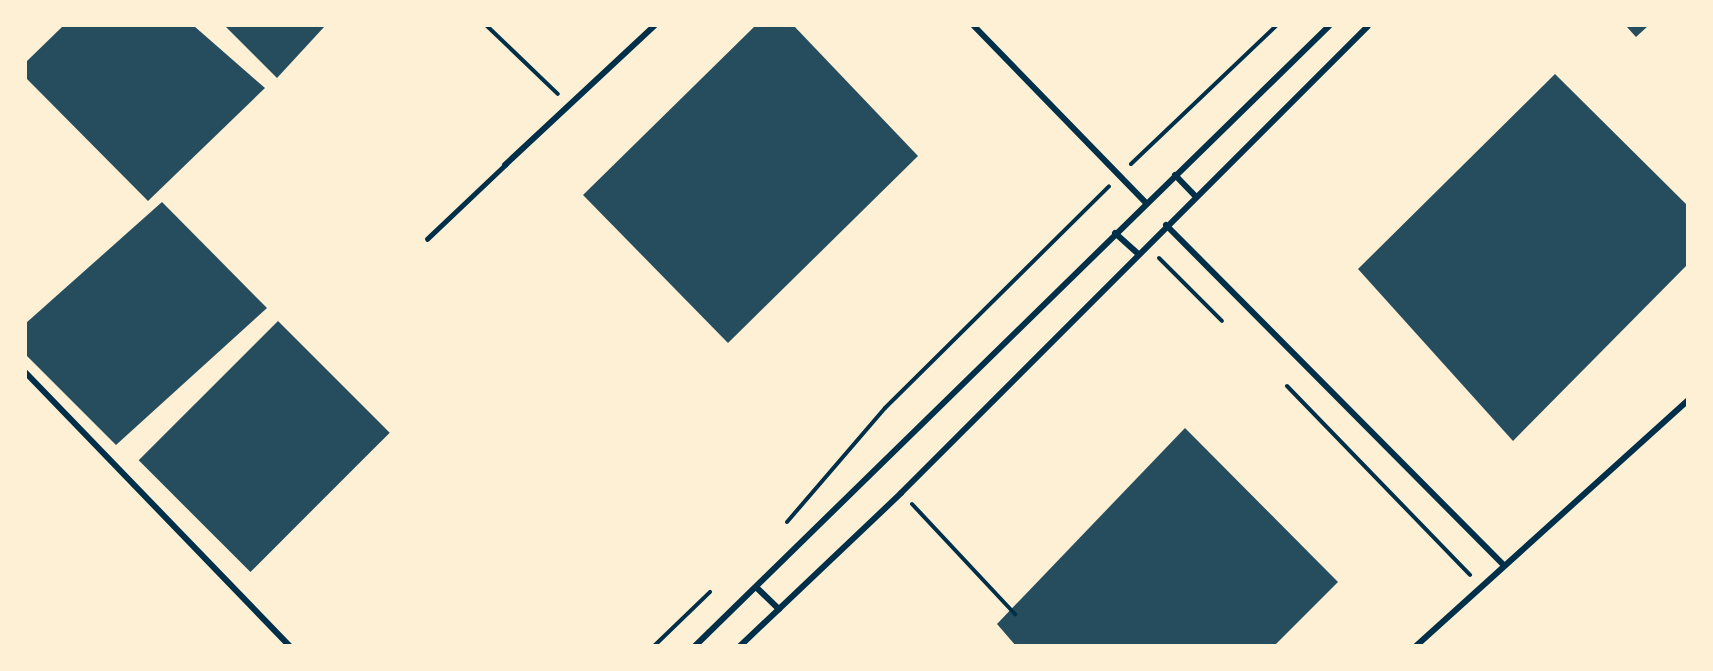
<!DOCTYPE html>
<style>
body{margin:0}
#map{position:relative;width:1713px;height:671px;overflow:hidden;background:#fdf0d5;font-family:Arial,sans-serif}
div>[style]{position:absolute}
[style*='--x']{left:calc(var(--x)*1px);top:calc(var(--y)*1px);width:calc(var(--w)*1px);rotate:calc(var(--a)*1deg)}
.building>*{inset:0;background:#264d5e;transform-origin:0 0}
.path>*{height:4px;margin:-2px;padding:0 2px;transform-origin:2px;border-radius:2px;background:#003049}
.service>*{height:4.5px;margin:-2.25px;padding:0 2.25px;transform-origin:2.25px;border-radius:2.25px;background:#003049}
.minor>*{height:6px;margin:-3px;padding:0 3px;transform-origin:3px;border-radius:3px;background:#003049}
span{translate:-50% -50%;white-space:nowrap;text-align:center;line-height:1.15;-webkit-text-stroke:5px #fdf0d5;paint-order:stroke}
.frame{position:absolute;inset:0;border:27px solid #fdf0d5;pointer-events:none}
</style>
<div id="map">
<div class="building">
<div style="clip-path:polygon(63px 26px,194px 26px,265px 88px,148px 201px,26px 78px,26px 62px)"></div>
<div style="clip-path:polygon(225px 26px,325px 26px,277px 78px)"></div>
<div style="clip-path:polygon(755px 26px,794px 26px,918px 156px,728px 343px,583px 195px)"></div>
<div style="clip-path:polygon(1626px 26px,1648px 26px,1636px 37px)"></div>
<div style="clip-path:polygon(1555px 74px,1688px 206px,1688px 264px,1513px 441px,1358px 269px)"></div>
<div style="clip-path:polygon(162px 202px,267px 308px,116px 445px,26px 355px,26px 323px)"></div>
<div style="left:278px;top:321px;width:158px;height:197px;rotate:45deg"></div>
<div style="clip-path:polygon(1185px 428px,1338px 582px,1274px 646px,1016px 646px,997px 624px)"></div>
</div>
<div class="path">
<div style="--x:487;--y:26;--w:98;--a:43.8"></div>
<div style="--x:1131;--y:164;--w:200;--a:-43.6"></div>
<div style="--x:1159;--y:258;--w:89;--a:45"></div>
<div style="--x:1287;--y:386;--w:263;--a:45.9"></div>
<div style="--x:912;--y:504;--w:151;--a:46.9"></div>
<div style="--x:787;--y:522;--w:150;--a:-49.3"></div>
<div style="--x:885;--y:408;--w:315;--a:-44.7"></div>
<div style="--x:654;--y:646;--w:78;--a:-44"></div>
</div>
<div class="service">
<div style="--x:427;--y:239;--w:108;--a:-43.5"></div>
</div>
<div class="minor">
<div style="--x:974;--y:26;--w:247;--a:45.8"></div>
<div style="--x:505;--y:165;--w:204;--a:-43"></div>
<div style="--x:1175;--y:175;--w:29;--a:46"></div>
<div style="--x:1166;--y:225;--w:479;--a:45.2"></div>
<div style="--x:1115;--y:233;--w:31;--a:42"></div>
<div style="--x:26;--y:373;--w:380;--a:46"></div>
<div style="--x:756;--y:587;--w:32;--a:44"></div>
<div style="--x:695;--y:646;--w:887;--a:-44.36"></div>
<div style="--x:740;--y:646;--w:222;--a:-43.5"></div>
<div style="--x:901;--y:493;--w:660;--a:-45"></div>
<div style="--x:1416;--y:646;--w:367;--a:-42.1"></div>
</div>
<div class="frame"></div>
</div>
